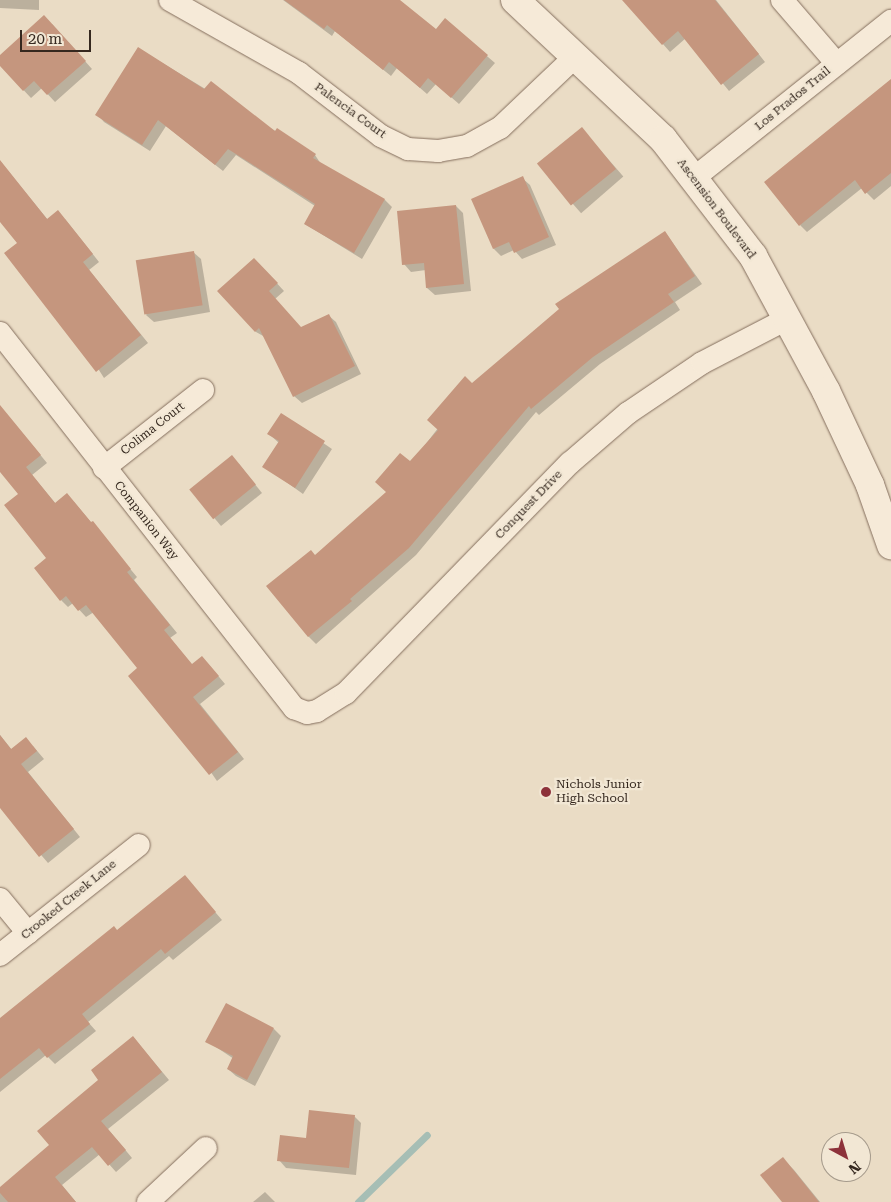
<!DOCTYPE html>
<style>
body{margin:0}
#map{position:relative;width:891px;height:1202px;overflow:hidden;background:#eadcc5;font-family:"Roboto Serif",serif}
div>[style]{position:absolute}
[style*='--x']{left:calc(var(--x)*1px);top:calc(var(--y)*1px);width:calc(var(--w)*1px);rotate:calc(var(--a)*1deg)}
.shadow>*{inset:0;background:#0003;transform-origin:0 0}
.stream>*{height:7px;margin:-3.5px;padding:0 3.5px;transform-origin:3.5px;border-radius:3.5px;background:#a6beb5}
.building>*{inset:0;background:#c5967e;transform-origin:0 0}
.roads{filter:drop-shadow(0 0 1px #846e5d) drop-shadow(0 0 1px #846e5d)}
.street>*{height:22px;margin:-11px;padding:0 11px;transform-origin:11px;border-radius:11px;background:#f6ead8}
.secondary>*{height:28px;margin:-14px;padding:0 14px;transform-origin:14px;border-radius:14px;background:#f6ead8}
.dots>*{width:14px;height:14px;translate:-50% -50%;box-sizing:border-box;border:2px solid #f2e7d4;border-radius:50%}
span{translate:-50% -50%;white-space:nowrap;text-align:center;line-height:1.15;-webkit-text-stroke:4.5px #f2e7d4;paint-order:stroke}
.street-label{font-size:12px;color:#35281f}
.poi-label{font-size:12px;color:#35281f}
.left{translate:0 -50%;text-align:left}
.north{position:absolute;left:821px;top:1132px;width:50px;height:50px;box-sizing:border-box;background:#f2e7d4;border:1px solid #a69b8c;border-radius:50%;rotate:141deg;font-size:14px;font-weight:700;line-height:20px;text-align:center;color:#35281f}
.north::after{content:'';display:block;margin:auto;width:18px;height:22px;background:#8d323a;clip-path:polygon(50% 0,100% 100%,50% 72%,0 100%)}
.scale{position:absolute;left:20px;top:30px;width:71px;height:22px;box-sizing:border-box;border:2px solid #35281f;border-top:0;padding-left:6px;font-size:15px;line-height:18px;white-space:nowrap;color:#35281f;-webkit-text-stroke:4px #f2e7d4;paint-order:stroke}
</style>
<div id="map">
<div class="shadow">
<div style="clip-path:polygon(0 0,39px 0,39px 10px,0 8px)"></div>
<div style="clip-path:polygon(283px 0,395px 0,436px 31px,445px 20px,495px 63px,459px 104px,436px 84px,427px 94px,397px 68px,391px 76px,335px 31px,332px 36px)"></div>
<div style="clip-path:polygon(624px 0,716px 0,765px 62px,729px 91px,686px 38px,670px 52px)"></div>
<div style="clip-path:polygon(52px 24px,92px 69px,55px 102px,42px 88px,31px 98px,0 65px,0 57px)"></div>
<div style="clip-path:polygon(139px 49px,315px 155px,321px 164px,385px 200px,392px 207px,362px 259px,305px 224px,315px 206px,236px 155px,223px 171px,166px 126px,150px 151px,104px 122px,97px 114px)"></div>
<div style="clip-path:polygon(891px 81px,891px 186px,874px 200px,862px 188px,807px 232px,800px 225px)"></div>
<div style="left:582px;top:129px;width:63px;height:56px;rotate:49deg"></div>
<div style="clip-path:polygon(0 161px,48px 220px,65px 219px,99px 262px,89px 270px,148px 343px,104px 378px,19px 243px,0 220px)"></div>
<div style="clip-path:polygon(522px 178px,530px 185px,556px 245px,522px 259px,514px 250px,501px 256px,494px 249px,473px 199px)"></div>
<div style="clip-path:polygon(456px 206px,463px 213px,471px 291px,435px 295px,427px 288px,426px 270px,411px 272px,404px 264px)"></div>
<div style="clip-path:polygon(665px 232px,702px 284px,675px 302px,680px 310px,600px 364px,539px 415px,536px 412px,416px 555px,316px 644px,308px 636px,315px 556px,388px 493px,472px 384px,561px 309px)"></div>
<div style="clip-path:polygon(193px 252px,201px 259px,210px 312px,154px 322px,146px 315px)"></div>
<div style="clip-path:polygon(262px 267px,284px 291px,275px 299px,301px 329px,328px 315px,336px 322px,361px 374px,302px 403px,294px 396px,265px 337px,256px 332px,219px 291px)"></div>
<div style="clip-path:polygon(0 406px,47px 463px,32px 475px,56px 504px,74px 502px,137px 577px,134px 580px,177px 633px,170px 638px,192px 665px,209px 665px,225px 684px,200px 704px,244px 759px,217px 781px,139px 668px,94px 612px,86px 617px,73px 603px,68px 607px,61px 600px,48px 558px,20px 494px,0 470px)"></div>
<div style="clip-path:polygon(282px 415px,332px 449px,303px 494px,264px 466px,279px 443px,269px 434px)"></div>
<div style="clip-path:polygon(239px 464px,262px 493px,221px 526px,191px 490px)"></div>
<div style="clip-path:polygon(0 735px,12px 750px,33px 746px,44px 759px,28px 772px,80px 837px,48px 863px,0 807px)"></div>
<div style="clip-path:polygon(185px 877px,222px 920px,173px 960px,169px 956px,88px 1022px,96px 1031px,55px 1064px,46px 1055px,0 1092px,0 1023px)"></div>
<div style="clip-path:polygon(274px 1029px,281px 1036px,255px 1086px,236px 1076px,228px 1069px,234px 1059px,207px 1041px)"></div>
<div style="clip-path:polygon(133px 1037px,169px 1080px,108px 1129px,132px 1158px,116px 1172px,100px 1154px,62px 1185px,76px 1202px,0 1202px,0 1188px,50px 1146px)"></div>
<div style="clip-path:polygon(354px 1116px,361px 1123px,356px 1175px,286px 1168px,279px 1160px,307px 1139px)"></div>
<div style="clip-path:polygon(783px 1159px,794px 1170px,820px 1202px,784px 1202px)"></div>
<div style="clip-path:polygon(265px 1192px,275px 1202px,253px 1202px)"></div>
</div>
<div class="stream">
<div style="--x:358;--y:1202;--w:96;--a:-44.2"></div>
</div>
<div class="building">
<div style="clip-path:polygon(284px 0,400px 0,436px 29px,445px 18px,488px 55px,451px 98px,428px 78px,420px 88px,389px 62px,383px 70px,327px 25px,324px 29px)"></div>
<div style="clip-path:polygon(622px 0,715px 0,759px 54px,721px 85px,678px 31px,662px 45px)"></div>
<div style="clip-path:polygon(44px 15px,86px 61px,47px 95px,34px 81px,23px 91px,0 66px,0 55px)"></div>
<div style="clip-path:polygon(138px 47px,204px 89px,211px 81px,275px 131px,277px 128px,316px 154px,313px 158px,385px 199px,354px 253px,304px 224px,315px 204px,228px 149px,215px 165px,158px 120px,142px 145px,95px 115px)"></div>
<div style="clip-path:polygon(891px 79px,891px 173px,865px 194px,855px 180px,799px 226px,764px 182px)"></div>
<div style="left:582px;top:127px;width:54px;height:58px;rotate:51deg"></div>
<div style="clip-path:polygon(0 160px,47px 219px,58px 210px,93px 254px,83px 262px,141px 335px,96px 372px,4px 253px,17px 243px,0 222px)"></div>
<div style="clip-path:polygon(523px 176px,549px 237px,514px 253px,509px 242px,493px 249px,471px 199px)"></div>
<div style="clip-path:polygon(456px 205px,464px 284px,426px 288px,424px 263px,402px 265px,397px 211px)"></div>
<div style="clip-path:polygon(665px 231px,695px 276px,668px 294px,674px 302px,593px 357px,531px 409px,529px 406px,409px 548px,350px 599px,352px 601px,308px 637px,266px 586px,311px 550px,315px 555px,386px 492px,375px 482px,400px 453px,410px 461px,438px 430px,427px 420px,465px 376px,472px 383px,559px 309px,555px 304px)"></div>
<div style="left:194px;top:251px;width:55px;height:59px;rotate:81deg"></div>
<div style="clip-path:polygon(254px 258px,278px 283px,269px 291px,301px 327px,329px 314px,355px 366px,293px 397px,259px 328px,255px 332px,217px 291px)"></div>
<div style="clip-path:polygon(0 405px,41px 455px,26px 467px,55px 503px,67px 493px,91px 522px,93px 521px,131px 569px,127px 572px,170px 625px,164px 630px,192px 664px,202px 656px,219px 676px,193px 697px,238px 752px,209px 775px,128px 676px,137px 668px,86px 605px,78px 611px,66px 596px,60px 601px,34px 568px,46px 558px,4px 505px,18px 494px,0 472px)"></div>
<div style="clip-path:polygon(281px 413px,325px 441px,295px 488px,262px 467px,279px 441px,267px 434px)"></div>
<div style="left:232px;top:455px;width:38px;height:55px;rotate:51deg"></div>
<div style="clip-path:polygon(0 735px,11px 749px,26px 737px,37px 751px,21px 764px,74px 829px,39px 857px,0 808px)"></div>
<div style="clip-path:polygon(185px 875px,216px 912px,165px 954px,161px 949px,82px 1014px,90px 1024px,47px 1058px,39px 1048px,0 1079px,0 1018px,114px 926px,117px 930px)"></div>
<div style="clip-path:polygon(226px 1003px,274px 1028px,247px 1080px,227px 1069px,233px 1056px,205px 1042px)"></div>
<div style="clip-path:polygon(133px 1036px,162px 1072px,101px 1121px,126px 1150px,108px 1166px,92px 1147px,55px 1177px,76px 1202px,8px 1202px,0 1193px,0 1187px,49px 1145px,37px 1131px,98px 1080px,91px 1070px)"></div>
<div style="clip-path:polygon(309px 1110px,355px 1115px,349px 1168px,277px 1161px,280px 1135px,306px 1138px)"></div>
<div style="clip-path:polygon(783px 1157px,819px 1202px,782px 1202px,760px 1175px)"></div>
</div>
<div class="roads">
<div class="street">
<div style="--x:170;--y:0;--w:148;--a:29.5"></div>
<div style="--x:299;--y:73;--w:103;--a:37.5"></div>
<div style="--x:381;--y:136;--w:30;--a:26"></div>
<div style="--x:408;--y:149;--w:30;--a:4"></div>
<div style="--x:438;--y:151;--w:29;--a:-10"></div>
<div style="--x:467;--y:146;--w:38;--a:-29"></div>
<div style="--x:500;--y:128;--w:106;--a:-43.5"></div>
<div style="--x:782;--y:0;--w:84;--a:49.3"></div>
<div style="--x:694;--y:178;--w:252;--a:-38.6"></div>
<div style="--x:0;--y:333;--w:477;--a:51.9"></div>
<div style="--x:294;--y:708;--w:14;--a:21"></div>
<div style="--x:307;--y:713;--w:10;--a:-11"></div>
<div style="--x:317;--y:711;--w:34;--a:-32"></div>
<div style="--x:346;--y:693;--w:321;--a:-45.8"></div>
<div style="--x:570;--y:463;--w:77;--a:-40.8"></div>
<div style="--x:628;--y:413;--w:89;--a:-34"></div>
<div style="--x:702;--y:363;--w:96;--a:-27.4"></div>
<div style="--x:104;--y:468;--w:126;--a:-38.2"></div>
<div style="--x:0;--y:899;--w:44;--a:50.5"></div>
<div style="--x:0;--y:955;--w:177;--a:-38.4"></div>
<div style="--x:148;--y:1202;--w:79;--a:-43"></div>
</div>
<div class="secondary">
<div style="--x:515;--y:0;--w:203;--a:43.2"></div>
<div style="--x:663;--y:139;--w:148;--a:52.4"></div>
<div style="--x:753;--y:256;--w:153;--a:61.6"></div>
<div style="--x:826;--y:391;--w:104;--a:64.9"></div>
<div style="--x:870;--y:485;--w:64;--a:70.7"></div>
</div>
</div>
<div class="dots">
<div style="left:546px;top:792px;background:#8d323a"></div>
</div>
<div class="street-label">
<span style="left:793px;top:99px;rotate:-39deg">Los Prados Trail</span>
<span style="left:350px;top:111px;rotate:36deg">Palencia Court</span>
<span style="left:716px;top:209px;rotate:53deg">Ascension Boulevard</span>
<span style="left:153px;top:429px;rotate:-38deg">Colima Court</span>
<span style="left:529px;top:505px;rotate:-46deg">Conquest Drive</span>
<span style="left:146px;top:521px;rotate:52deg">Companion Way</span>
<span style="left:69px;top:900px;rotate:-39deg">Crooked Creek Lane</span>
</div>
<div class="poi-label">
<span class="left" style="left:556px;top:792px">Nichols Junior<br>High School</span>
</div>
<div class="north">N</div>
<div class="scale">20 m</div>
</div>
